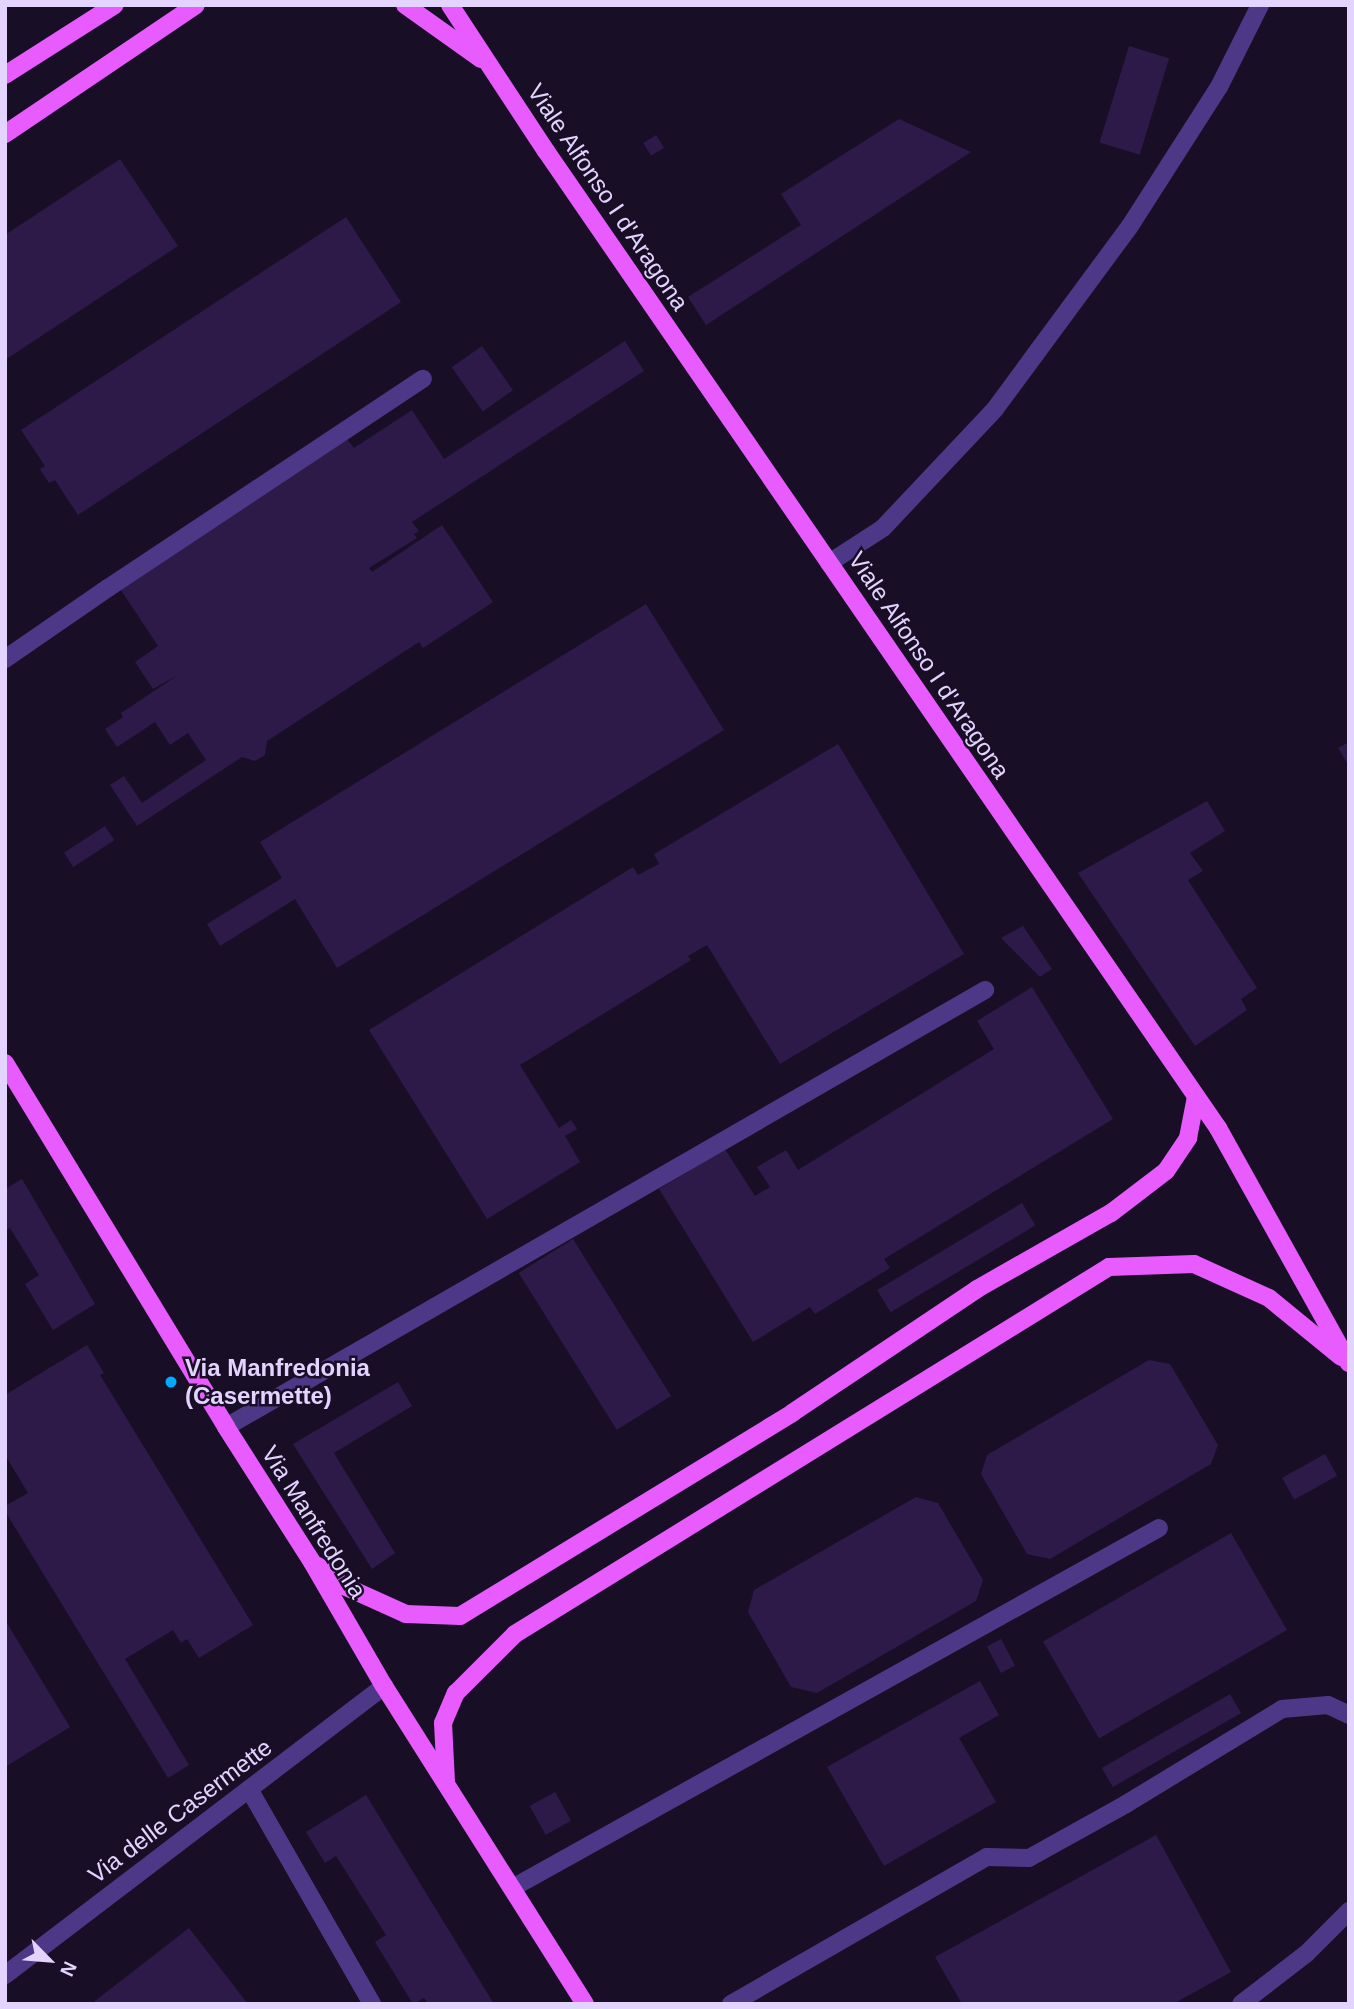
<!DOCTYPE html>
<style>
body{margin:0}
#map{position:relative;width:1354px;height:2009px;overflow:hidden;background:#180e26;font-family:Arial,sans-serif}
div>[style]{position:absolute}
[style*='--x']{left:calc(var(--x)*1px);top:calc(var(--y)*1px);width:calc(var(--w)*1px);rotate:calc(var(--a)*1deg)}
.building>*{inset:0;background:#2e1a48;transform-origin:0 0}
.minor>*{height:18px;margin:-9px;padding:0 9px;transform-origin:9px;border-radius:9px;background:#4d3887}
.major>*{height:18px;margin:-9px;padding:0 9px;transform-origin:9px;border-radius:9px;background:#e75bff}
.dots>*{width:19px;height:19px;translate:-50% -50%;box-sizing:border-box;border:4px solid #180e26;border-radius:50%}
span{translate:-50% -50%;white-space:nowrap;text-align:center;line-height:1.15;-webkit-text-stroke:5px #180e26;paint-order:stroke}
.street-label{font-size:24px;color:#e3d4ff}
.poi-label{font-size:24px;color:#e3d4ff;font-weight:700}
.left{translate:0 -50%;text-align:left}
.frame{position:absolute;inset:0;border:7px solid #e3d4ff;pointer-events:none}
.north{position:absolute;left:14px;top:1925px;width:70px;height:70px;-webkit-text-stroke:5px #180e26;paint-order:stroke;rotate:115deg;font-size:19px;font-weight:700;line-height:28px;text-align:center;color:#e3d4ff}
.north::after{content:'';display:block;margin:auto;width:24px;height:32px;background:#e3d4ff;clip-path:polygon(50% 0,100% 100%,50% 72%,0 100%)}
</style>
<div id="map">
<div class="building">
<div style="left:1129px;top:46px;width:42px;height:101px;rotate:17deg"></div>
<div style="clip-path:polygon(899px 119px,971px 152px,706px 325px,688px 297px,801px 225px,781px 194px)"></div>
<div style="left:656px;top:135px;width:15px;height:15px;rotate:58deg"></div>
<div style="clip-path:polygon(120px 159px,178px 246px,5px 360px,5px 235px)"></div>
<div style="clip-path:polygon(346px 217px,401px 302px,78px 515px,55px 480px,49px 483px,40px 469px,45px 466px,21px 430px)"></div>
<div style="clip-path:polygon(625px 341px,644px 371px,412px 522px,419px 531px,414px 534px,417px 538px,369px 568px,372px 572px,442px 525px,493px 602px,423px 648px,419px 642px,267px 741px,265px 755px,255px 761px,242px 757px,137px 826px,110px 785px,124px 776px,142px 803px,206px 760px,188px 733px,170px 745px,155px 722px,117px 747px,105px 729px,123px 717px,121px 713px,178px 675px,153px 689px,135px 662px,158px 646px,119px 587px,347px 439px,354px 448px,412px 410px,444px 459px)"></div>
<div style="left:482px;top:346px;width:54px;height:37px;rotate:55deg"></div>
<div style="clip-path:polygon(646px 604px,724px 730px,337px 968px,295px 899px,220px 946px,207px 924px,282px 878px,260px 842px)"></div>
<div style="clip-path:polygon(1349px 742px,1349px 766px,1338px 748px)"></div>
<div style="clip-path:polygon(838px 744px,964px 954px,780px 1064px,707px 945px,688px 956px,691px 960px,520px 1065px,559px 1128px,571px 1120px,577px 1129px,565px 1136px,580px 1162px,487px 1219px,369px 1030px,633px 867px,638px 875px,659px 864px,654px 854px)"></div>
<div style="clip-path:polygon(1207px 801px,1225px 831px,1190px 853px,1203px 871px,1188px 880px,1257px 988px,1241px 999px,1247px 1010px,1195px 1046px,1078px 873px)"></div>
<div style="left:105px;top:826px;width:17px;height:49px;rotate:57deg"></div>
<div style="clip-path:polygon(1023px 926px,1052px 969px,1040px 977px,1001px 938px)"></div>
<div style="clip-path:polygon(1032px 987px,1113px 1119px,884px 1259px,890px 1268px,815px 1314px,810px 1307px,753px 1342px,659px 1189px,725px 1149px,755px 1196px,770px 1187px,757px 1167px,786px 1150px,798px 1170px,994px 1049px,977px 1021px)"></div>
<div style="clip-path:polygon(22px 1179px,95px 1304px,53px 1330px,25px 1284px,39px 1275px,10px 1228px,5px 1231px,5px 1189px)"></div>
<div style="left:1022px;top:1203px;width:26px;height:169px;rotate:59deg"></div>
<div style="left:573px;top:1239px;width:185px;height:64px;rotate:58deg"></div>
<div style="clip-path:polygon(87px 1345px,104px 1373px,100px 1375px,253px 1625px,199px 1658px,187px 1639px,181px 1643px,173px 1630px,125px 1659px,189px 1765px,168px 1778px,5px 1511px,5px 1506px,28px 1493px,5px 1455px,5px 1395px)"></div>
<div style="clip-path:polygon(1149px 1360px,1170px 1364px,1218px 1445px,1211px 1464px,1050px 1559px,1027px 1554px,981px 1474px,987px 1455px)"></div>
<div style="clip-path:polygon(398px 1382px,412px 1406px,334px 1453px,395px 1553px,372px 1569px,293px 1444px)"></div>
<div style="left:1325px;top:1454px;width:25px;height:49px;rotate:61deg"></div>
<div style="clip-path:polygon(916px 1497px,938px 1503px,983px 1580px,976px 1601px,817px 1693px,791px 1687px,748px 1612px,754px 1590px)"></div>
<div style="left:1231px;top:1533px;width:112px;height:217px;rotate:60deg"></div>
<div style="clip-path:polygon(5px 1620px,70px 1727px,5px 1767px)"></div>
<div style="left:1001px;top:1639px;width:30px;height:16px;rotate:62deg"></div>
<div style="clip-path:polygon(980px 1681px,999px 1715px,959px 1738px,996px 1802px,884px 1866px,827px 1767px)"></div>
<div style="left:1230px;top:1694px;width:22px;height:148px;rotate:60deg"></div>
<div style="left:555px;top:1792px;width:33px;height:29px;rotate:61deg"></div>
<div style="clip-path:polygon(366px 1795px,494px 2004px,428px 2004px,424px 1998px,413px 2004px,375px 1942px,386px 1935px,336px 1856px,325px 1863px,306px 1832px)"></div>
<div style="clip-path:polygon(1156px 1835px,1231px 1972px,1173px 2004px,962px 2004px,935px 1957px)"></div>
<div style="clip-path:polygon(189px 1928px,248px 2004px,91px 2004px)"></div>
</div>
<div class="minor">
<div style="--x:829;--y:563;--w:64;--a:-32.9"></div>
<div style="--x:883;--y:528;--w:163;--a:-46.7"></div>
<div style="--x:995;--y:409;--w:227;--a:-53.6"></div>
<div style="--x:1130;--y:226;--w:165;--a:-57.4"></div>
<div style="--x:1219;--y:87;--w:92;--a:-63.4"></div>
<div style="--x:5;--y:659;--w:125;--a:-34.6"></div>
<div style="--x:108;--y:588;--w:378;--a:-33.6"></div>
<div style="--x:226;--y:1427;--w:876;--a:-29.93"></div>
<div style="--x:249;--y:1789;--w:248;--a:60.2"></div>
<div style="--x:514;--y:1887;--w:738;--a:-29.1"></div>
<div style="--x:5;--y:1975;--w:477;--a:-37.3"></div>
<div style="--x:731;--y:2004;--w:295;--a:-29.9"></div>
<div style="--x:987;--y:1857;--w:42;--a:1.4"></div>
<div style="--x:1029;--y:1858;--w:111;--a:-29.1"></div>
<div style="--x:1126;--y:1804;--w:183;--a:-31.3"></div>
<div style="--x:1282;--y:1709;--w:46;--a:-5"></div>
<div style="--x:1328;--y:1705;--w:23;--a:25"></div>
<div style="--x:1241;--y:2004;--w:82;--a:-37.6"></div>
<div style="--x:1306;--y:1954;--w:61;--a:-45"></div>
</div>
<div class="major">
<div style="--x:405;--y:5;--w:93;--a:35.4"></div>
<div style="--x:450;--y:5;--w:175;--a:56.7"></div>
<div style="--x:546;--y:151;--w:1186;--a:55.48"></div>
<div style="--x:1218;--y:1128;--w:269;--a:60.9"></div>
<div style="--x:5;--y:75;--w:130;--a:-32.5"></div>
<div style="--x:5;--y:134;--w:230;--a:-34"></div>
<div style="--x:5;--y:1063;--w:426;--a:58.7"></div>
<div style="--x:226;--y:1427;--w:160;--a:57.5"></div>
<div style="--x:312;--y:1562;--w:143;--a:59.9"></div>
<div style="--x:384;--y:1686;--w:376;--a:57.7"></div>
<div style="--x:318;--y:1566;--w:33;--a:38"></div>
<div style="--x:344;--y:1586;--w:68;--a:24.3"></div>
<div style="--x:406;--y:1614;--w:54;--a:2.1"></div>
<div style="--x:460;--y:1616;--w:389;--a:-31.4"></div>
<div style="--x:792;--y:1413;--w:223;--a:-33.8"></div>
<div style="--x:977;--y:1289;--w:154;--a:-29.6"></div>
<div style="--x:1111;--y:1213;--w:69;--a:-37.4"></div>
<div style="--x:1166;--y:1171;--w:40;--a:-56"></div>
<div style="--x:1188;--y:1138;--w:42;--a:-79"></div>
<div style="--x:446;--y:1782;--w:59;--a:-92.9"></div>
<div style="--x:443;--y:1723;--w:33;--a:-67"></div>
<div style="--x:456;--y:1693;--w:83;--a:-45"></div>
<div style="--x:515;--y:1634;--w:698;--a:-31.71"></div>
<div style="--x:1109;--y:1267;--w:85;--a:-2"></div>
<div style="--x:1194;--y:1264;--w:82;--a:24.4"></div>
<div style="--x:1269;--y:1298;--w:93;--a:39.3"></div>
</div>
<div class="dots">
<div style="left:171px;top:1382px;background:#0af"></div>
</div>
<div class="street-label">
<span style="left:608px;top:197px;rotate:56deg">Viale Alfonso I d'Aragona</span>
<span style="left:929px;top:665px;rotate:56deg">Viale Alfonso I d'Aragona</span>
<span style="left:314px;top:1522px;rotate:58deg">Via Manfredonia</span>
<span style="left:180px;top:1811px;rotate:-37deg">Via delle Casermette</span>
</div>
<div class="poi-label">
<span class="left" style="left:185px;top:1382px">Via Manfredonia<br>(Casermette)</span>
</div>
<div class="frame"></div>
<div class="north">N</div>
</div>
